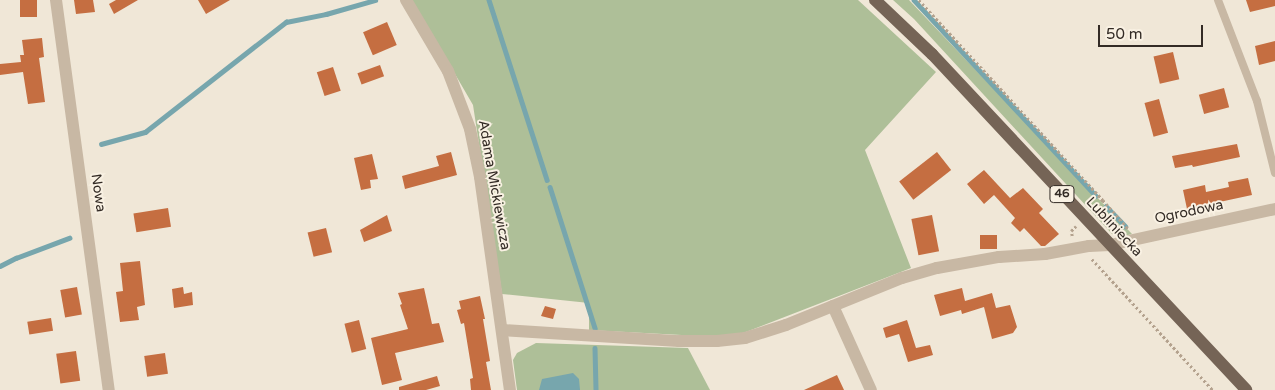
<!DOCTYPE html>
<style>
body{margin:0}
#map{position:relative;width:1275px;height:390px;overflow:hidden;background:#f0e7d7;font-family:"Varela Round",sans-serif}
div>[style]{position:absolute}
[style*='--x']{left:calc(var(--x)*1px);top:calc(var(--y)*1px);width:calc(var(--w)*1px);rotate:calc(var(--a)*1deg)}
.green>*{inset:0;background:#aebf98}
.water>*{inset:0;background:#77a6ad}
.stream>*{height:4.5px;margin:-2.25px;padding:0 2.25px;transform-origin:2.25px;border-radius:2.25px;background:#77a6ad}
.building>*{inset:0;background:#c56e41;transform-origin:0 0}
.path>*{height:2.5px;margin-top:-1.25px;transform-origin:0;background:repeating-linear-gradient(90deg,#b4a28e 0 2.5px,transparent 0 5px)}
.lane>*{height:8px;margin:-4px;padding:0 4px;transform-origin:4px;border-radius:4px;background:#c8b8a4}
.street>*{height:12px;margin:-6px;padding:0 6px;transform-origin:6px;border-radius:6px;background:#c8b8a4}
.primary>*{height:12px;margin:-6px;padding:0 6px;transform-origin:6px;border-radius:6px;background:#756456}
span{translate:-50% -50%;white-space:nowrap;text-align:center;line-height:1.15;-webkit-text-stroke:4px #f9f1e3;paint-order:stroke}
.shield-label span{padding:1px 4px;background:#f9f1e3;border:1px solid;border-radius:4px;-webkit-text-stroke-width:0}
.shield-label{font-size:12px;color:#332b25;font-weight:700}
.street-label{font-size:14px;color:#332b25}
.scale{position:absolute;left:1098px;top:25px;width:105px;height:22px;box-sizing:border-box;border:2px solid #332b25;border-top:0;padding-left:6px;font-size:15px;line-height:18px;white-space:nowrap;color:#332b25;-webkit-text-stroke:4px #f9f1e3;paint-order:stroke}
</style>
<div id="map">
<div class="green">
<div style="clip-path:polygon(412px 0,858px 0,936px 72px,865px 150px,911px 268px,738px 335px,700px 336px,589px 330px,589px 303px,502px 294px,473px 105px)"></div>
<div style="clip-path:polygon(893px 0,909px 0,1132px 234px,1120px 237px,1112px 234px,914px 19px)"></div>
<div style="clip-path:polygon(536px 343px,688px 348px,710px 390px,517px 390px,513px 360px,517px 353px)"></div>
</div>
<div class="water">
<div style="clip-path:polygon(573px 373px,579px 379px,580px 390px,539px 390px,542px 379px)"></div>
</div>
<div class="stream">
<div style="--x:489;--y:0;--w:189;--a:72.1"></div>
<div style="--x:914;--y:0;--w:267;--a:47.1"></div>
<div style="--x:101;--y:144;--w:46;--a:-15.3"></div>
<div style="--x:145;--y:132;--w:179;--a:-38"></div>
<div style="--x:286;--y:22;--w:41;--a:-11.3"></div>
<div style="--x:326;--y:14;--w:51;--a:-15.9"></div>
<div style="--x:550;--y:187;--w:148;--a:72.3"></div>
<div style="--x:1106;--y:206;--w:28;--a:46"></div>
<div style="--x:0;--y:266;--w:18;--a:-27"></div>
<div style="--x:16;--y:258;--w:57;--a:-20.7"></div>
<div style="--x:595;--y:348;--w:42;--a:88.6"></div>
</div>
<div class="building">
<div style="left:20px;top:0;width:17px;height:17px"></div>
<div style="clip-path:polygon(74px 0,93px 0,95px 12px,76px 14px)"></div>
<div style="clip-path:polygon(116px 0,138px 0,114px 14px,109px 4px)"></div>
<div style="clip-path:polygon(198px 0,230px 0,206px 14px)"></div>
<div style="clip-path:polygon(1246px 0,1275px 0,1275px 6px,1250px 12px)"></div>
<div style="left:387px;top:22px;width:25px;height:26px;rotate:67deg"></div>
<div style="clip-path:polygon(42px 38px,44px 57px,39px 58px,45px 102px,28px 104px,23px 72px,0 75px,0 64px,21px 62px,20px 55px,24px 55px,22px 40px)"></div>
<div style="clip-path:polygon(1275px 41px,1275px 61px,1259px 65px,1255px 46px)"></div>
<div style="left:1173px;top:52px;width:28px;height:20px;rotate:77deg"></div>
<div style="left:380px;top:65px;width:12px;height:24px;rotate:70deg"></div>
<div style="left:333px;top:67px;width:25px;height:17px;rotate:72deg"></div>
<div style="left:1224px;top:88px;width:20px;height:26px;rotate:75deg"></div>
<div style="left:1159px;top:99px;width:35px;height:15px;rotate:75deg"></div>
<div style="clip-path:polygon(1237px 144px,1240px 157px,1193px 167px,1192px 165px,1175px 168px,1172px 156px)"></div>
<div style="clip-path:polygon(451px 152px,457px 175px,405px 189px,402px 176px,439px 166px,436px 156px)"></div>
<div style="left:937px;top:152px;width:23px;height:48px;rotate:52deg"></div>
<div style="clip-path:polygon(372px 154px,378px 179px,370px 180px,371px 188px,361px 190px,354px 158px)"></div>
<div style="clip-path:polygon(984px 170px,1010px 198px,1023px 188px,1043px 209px,1039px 213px,1059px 234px,1045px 246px,1041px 246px,1024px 228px,1020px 232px,1011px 223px,1015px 218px,994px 195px,984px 204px,967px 184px)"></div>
<div style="clip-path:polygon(1248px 178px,1252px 195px,1187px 209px,1183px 190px,1205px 185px,1206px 192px,1229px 187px,1228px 182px)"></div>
<div style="left:168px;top:208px;width:19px;height:35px;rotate:81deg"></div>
<div style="clip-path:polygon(387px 215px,392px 231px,364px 242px,360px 230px)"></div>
<div style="left:932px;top:215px;width:37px;height:21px;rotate:79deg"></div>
<div style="left:326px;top:228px;width:25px;height:19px;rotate:76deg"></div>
<div style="left:980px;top:235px;width:17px;height:14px"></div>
<div style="clip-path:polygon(140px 261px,145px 305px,137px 307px,139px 320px,120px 322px,116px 292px,123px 291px,120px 263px)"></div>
<div style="left:77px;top:287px;width:28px;height:17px;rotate:80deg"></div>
<div style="clip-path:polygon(183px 287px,184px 294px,192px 292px,193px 305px,174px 308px,172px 289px)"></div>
<div style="clip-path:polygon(424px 288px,432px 324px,439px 323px,444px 342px,395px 353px,402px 380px,382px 385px,371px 338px,408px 329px,400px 305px,402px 304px,398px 293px)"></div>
<div style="clip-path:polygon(962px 288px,965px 301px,992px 293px,996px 308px,1010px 305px,1017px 327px,1013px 333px,992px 339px,984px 307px,962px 314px,961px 310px,940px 316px,934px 295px)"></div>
<div style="clip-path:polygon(480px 296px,485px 319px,483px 319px,490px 361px,486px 362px,491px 390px,471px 390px,470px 379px,473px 378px,464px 323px,461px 324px,457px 310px,461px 309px,459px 301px)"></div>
<div style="clip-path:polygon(545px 306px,556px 309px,553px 319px,541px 316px)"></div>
<div style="left:51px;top:318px;width:13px;height:24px;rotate:81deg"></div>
<div style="left:359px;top:320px;width:30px;height:15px;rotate:76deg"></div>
<div style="clip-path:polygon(907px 320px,916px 348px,930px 345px,933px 355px,908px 362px,899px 334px,886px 338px,883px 328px)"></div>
<div style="left:76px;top:351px;width:30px;height:20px;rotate:82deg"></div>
<div style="left:165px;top:353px;width:21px;height:21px;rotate:82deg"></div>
<div style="clip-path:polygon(837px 375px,844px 390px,804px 390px)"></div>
<div style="clip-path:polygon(437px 376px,440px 386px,426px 390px,399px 390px,399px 387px)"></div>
</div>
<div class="path">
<div style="--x:919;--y:0;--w:272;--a:47.4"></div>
<div style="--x:1103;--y:200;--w:14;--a:135"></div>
<div style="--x:1103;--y:200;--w:38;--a:49"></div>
<div style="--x:1072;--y:236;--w:5;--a:-101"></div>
<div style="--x:1071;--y:231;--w:7;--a:-45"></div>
<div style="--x:1092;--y:259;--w:178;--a:47.3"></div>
</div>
<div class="lane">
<div style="--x:1218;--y:0;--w:108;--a:68.9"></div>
<div style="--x:1257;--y:101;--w:74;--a:76"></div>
</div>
<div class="street">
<div style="--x:56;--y:0;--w:394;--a:82.3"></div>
<div style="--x:406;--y:0;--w:82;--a:59.4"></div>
<div style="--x:448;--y:71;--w:62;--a:69.2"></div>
<div style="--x:470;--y:129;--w:49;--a:78.2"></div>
<div style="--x:480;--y:177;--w:215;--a:82"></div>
<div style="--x:833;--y:306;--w:92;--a:65.7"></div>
<div style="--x:502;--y:330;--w:177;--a:3.6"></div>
<div style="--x:679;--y:341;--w:38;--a:0"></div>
<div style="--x:717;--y:341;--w:28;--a:-6"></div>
<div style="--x:745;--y:338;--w:43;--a:-17.6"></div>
<div style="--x:786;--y:325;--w:125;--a:-22.1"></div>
<div style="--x:902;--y:278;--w:36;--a:-16"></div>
<div style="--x:937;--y:268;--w:63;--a:-10.1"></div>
<div style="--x:999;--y:257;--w:46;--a:-3.7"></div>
<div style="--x:1045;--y:254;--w:45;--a:-10.3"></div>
<div style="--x:1089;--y:246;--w:21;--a:-3"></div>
<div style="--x:1110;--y:245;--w:169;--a:-12.3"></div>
</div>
<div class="primary">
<div style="--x:875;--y:0;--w:79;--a:43.5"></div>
<div style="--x:932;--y:54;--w:460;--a:46.9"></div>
</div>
<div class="shield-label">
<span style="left:1062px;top:194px">46</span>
</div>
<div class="street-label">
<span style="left:494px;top:185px;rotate:80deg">Adama Mickiewicza</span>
<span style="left:98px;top:193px;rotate:82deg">Nowa</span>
<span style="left:1189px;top:212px;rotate:-12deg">Ogrodowa</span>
<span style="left:1114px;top:227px;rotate:47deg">Lubliniecka</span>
</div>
<div class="scale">50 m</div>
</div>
